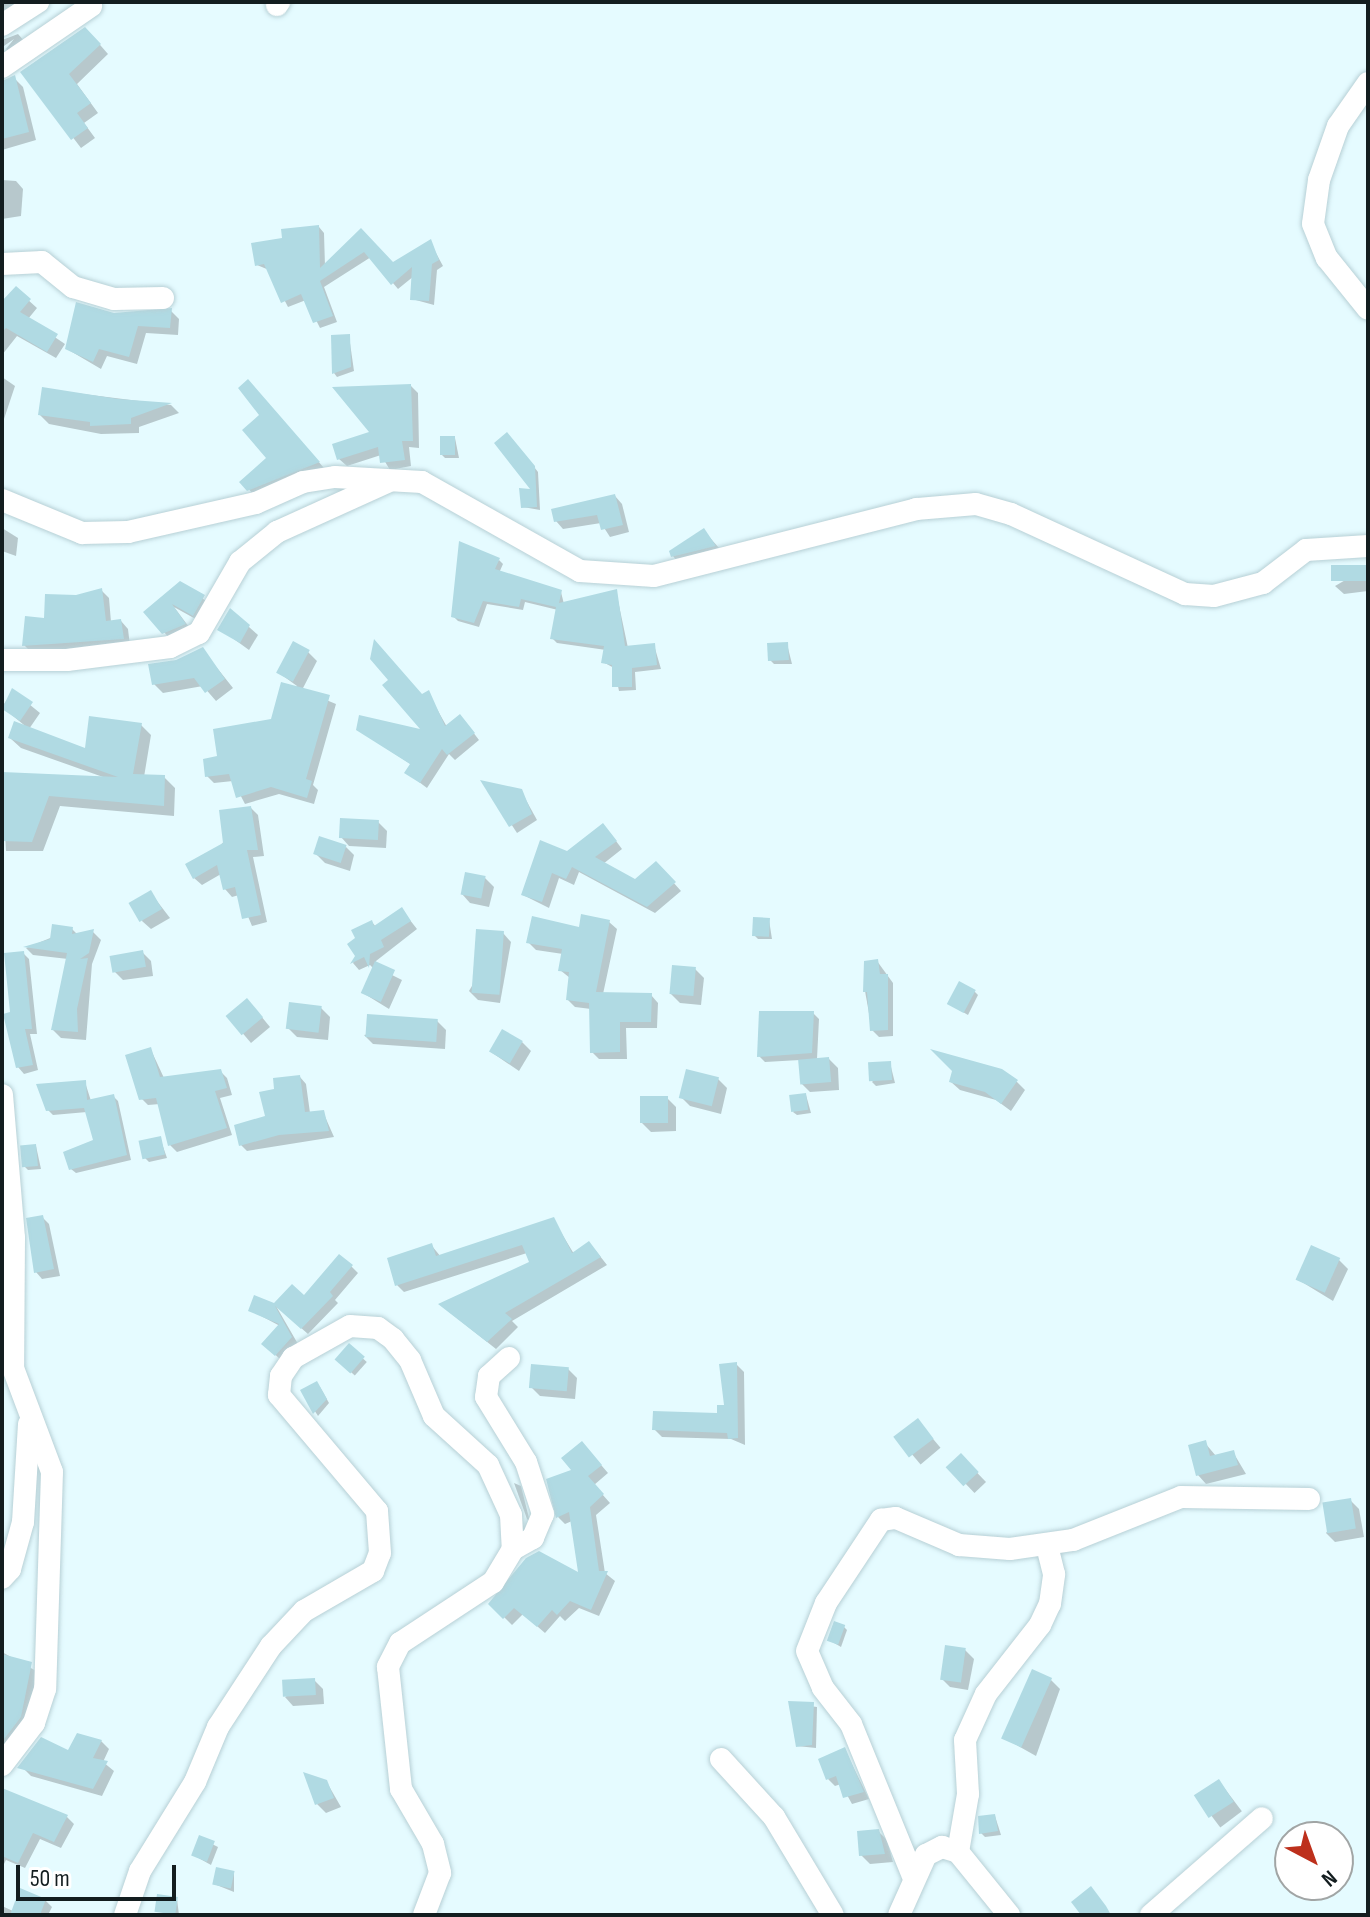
<!DOCTYPE html>
<style>
body{margin:0}
#map{position:relative;width:1370px;height:1917px;overflow:hidden;background:#e5fbff;font-family:"Sofia Sans Condensed",sans-serif}
div>[style]{position:absolute}
[style*='--x']{left:calc(var(--x)*1px);top:calc(var(--y)*1px);width:calc(var(--w)*1px);rotate:calc(var(--a)*1deg)}
.shadow>*{inset:0;background:#0003;transform-origin:0 0}
.building>*{inset:0;background:#b0dae3;transform-origin:0 0}
.roads{filter:drop-shadow(0 0 2px #b7d0d6) drop-shadow(0 0 2px #b7d0d6)}
.street>*{height:22px;margin:-11px;padding:0 11px;transform-origin:11px;border-radius:11px;background:#fff}
span{translate:-50% -50%;white-space:nowrap;text-align:center;line-height:1.15;-webkit-text-stroke:8px #fff;paint-order:stroke}
.frame{position:absolute;inset:0;border:4px solid #131d1f;pointer-events:none}
.north{position:absolute;left:1274px;top:1821px;width:80px;height:80px;box-sizing:border-box;background:#fff;border:2px solid #a1a5a5;border-radius:50%;rotate:139deg;font-size:22px;font-weight:700;line-height:32px;text-align:center;color:#131d1f}
.north::after{content:'';display:block;margin:auto;width:28px;height:36px;background:#bd301c;clip-path:polygon(50% 0,100% 100%,50% 72%,0 100%)}
.scale{position:absolute;left:16px;top:1865px;width:160px;height:36px;box-sizing:border-box;border:4px solid #131d1f;border-top:0;padding-left:10px;font-size:24px;line-height:28px;white-space:nowrap;color:#131d1f;-webkit-text-stroke:6px #fff;paint-order:stroke}
</style>
<div id="map">
<div class="shadow">
<div style="clip-path:polygon(2px 2px,24px 2px,2px 22px)"></div>
<div style="clip-path:polygon(18px 34px,26px 43px,14px 57px,6px 49px,14px 39px,4px 46px,2px 40px)"></div>
<div style="clip-path:polygon(94px 38px,108px 54px,77px 84px,98px 113px,84px 123px,95px 138px,81px 148px,23px 72px)"></div>
<div style="clip-path:polygon(15px 79px,23px 87px,36px 140px,2px 150px,2px 84px)"></div>
<div style="clip-path:polygon(2px 180px,16px 181px,23px 189px,21px 216px,2px 219px)"></div>
<div style="clip-path:polygon(319px 227px,324px 233px,325px 266px,361px 231px,393px 264px,430px 242px,443px 266px,437px 270px,434px 305px,412px 299px,414px 276px,398px 289px,371px 257px,324px 287px,337px 322px,320px 328px,306px 300px,288px 307px,269px 270px,257px 265px,284px 240px)"></div>
<div style="clip-path:polygon(16px 289px,37px 308px,28px 319px,65px 344px,56px 358px,17px 336px,2px 355px,2px 305px)"></div>
<div style="clip-path:polygon(171px 311px,179px 319px,178px 335px,146px 333px,137px 364px,107px 356px,101px 369px,67px 349px,114px 315px)"></div>
<div style="clip-path:polygon(349px 336px,354px 371px,337px 377px,334px 373px)"></div>
<div style="clip-path:polygon(2px 377px,15px 386px,2px 425px)"></div>
<div style="clip-path:polygon(411px 386px,418px 393px,419px 448px,409px 447px,411px 466px,390px 470px,381px 455px,347px 466px,339px 459px,372px 433px)"></div>
<div style="clip-path:polygon(254px 388px,324px 468px,255px 496px,242px 482px,269px 458px)"></div>
<div style="clip-path:polygon(43px 389px,171px 405px,179px 413px,139px 427px,139px 433px,101px 434px,49px 424px,40px 415px)"></div>
<div style="clip-path:polygon(455px 438px,459px 458px,445px 458px,441px 454px)"></div>
<div style="clip-path:polygon(511px 438px,538px 472px,540px 510px,523px 507px,534px 491px)"></div>
<div style="clip-path:polygon(615px 496px,622px 504px,629px 532px,610px 537px,601px 523px,563px 529px,556px 521px)"></div>
<div style="clip-path:polygon(2px 528px,18px 538px,16px 556px,2px 551px)"></div>
<div style="clip-path:polygon(704px 531px,719px 548px,676px 560px,673px 556px)"></div>
<div style="clip-path:polygon(499px 560px,503px 564px,499px 573px,561px 592px,564px 604px,616px 591px,628px 648px,654px 645px,661px 669px,635px 672px,636px 690px,619px 691px,614px 668px,603px 662px,606px 650px,557px 643px,552px 638px,558px 610px,525px 602px,523px 610px,487px 604px,479px 627px,458px 621px,453px 616px)"></div>
<div style="clip-path:polygon(1368px 567px,1368px 591px,1344px 594px,1335px 586px)"></div>
<div style="clip-path:polygon(180px 584px,211px 604px,201px 622px,174px 607px,192px 631px,171px 640px,146px 612px)"></div>
<div style="clip-path:polygon(101px 590px,109px 598px,111px 622px,121px 621px,128px 629px,130px 646px,32px 653px,24px 645px,76px 597px)"></div>
<div style="clip-path:polygon(230px 610px,258px 635px,249px 650px,220px 629px)"></div>
<div style="clip-path:polygon(787px 644px,792px 664px,774px 664px,770px 660px)"></div>
<div style="clip-path:polygon(202px 649px,233px 688px,216px 701px,203px 686px,163px 693px,154px 684px,176px 662px)"></div>
<div style="clip-path:polygon(308px 652px,317px 661px,302px 690px,336px 704px,313px 785px,318px 790px,314px 804px,279px 794px,245px 804px,233px 781px,214px 783px,207px 776px,220px 757px,272px 721px,297px 686px,279px 673px)"></div>
<div style="clip-path:polygon(13px 691px,40px 713px,29px 729px,86px 751px,141px 725px,151px 735px,144px 777px,164px 777px,175px 788px,174px 816px,60px 806px,43px 851px,6px 851px,2px 774px,103px 777px,21px 748px,10px 738px,24px 725px,2px 707px)"></div>
<div style="clip-path:polygon(428px 693px,447px 727px,466px 723px,479px 740px,455px 760px,449px 754px,427px 788px,407px 773px,412px 765px,358px 730px,426px 733px,422px 696px)"></div>
<div style="clip-path:polygon(484px 783px,521px 791px,537px 820px,517px 833px)"></div>
<div style="clip-path:polygon(251px 808px,258px 815px,264px 856px,253px 857px,267px 922px,252px 926px,239px 895px,232px 897px,225px 889px,221px 874px,202px 885px,194px 878px)"></div>
<div style="clip-path:polygon(378px 822px,387px 831px,386px 848px,349px 846px,341px 837px)"></div>
<div style="clip-path:polygon(610px 833px,622px 849px,603px 864px,635px 882px,656px 863px,681px 891px,655px 913px,579px 872px,574px 885px,559px 878px,549px 908px,523px 895px,567px 854px)"></div>
<div style="clip-path:polygon(346px 847px,354px 855px,350px 871px,325px 863px,316px 854px)"></div>
<div style="clip-path:polygon(485px 878px,494px 887px,489px 907px,470px 903px,462px 894px)"></div>
<div style="clip-path:polygon(150px 892px,170px 918px,151px 929px,142px 921px)"></div>
<div style="clip-path:polygon(402px 910px,417px 929px,376px 961px,376px 967px,402px 980px,389px 1009px,363px 993px,374px 969px,370px 965px,359px 970px,353px 963px,372px 922px,376px 927px)"></div>
<div style="clip-path:polygon(769px 920px,772px 939px,758px 939px,754px 935px)"></div>
<div style="clip-path:polygon(609px 922px,617px 929px,603px 994px,651px 995px,658px 1003px,657px 1028px,626px 1028px,627px 1059px,599px 1059px,592px 1052px,591px 1009px,575px 1007px,568px 1000px,570px 978px,560px 970px,563px 954px,536px 950px,528px 942px)"></div>
<div style="clip-path:polygon(72px 929px,78px 935px,93px 932px,101px 940px,92px 964px,86px 1040px,61px 1038px,53px 1030px,68px 959px,33px 955px,26px 948px)"></div>
<div style="clip-path:polygon(503px 933px,511px 942px,500px 1003px,478px 1000px,469px 991px)"></div>
<div style="clip-path:polygon(142px 952px,151px 961px,153px 976px,123px 980px,114px 971px)"></div>
<div style="clip-path:polygon(23px 953px,29px 959px,37px 1034px,30px 1034px,38px 1070px,24px 1074px,18px 1067px,12px 1014px)"></div>
<div style="clip-path:polygon(877px 961px,893px 983px,893px 1036px,879px 1037px,872px 1030px,865px 991px)"></div>
<div style="clip-path:polygon(695px 969px,704px 978px,701px 1005px,680px 1003px,671px 994px)"></div>
<div style="clip-path:polygon(974px 991px,978px 995px,968px 1015px,949px 1004px)"></div>
<div style="clip-path:polygon(321px 1008px,330px 1017px,328px 1040px,297px 1037px,288px 1028px)"></div>
<div style="clip-path:polygon(256px 1010px,270px 1027px,251px 1043px,228px 1016px)"></div>
<div style="clip-path:polygon(813px 1013px,819px 1019px,817px 1059px,829px 1059px,838px 1068px,839px 1090px,810px 1092px,801px 1083px,800px 1060px,765px 1062px,759px 1056px)"></div>
<div style="clip-path:polygon(437px 1021px,446px 1030px,445px 1049px,373px 1044px,364px 1035px)"></div>
<div style="clip-path:polygon(522px 1042px,531px 1051px,519px 1071px,491px 1052px)"></div>
<div style="clip-path:polygon(151px 1050px,164px 1078px,220px 1071px,227px 1078px,232px 1095px,220px 1098px,232px 1135px,177px 1152px,170px 1145px,160px 1104px,148px 1105px,141px 1098px)"></div>
<div style="clip-path:polygon(890px 1063px,895px 1083px,876px 1086px,872px 1082px)"></div>
<div style="clip-path:polygon(300px 1077px,306px 1084px,310px 1113px,323px 1112px,334px 1137px,247px 1151px,241px 1145px,268px 1117px,276px 1091px)"></div>
<div style="clip-path:polygon(718px 1079px,727px 1088px,721px 1114px,690px 1106px,681px 1097px)"></div>
<div style="clip-path:polygon(85px 1082px,91px 1101px,113px 1096px,118px 1101px,131px 1160px,76px 1173px,71px 1169px,95px 1141px,87px 1112px,53px 1115px,48px 1110px)"></div>
<div style="clip-path:polygon(951px 1082px,1017px 1082px,1025px 1090px,1011px 1111px,996px 1100px,960px 1090px)"></div>
<div style="clip-path:polygon(806px 1095px,811px 1113px,797px 1115px,793px 1112px)"></div>
<div style="clip-path:polygon(667px 1098px,676px 1107px,676px 1131px,651px 1132px,642px 1123px)"></div>
<div style="clip-path:polygon(160px 1138px,167px 1158px,149px 1162px,145px 1158px)"></div>
<div style="clip-path:polygon(36px 1146px,41px 1169px,28px 1170px,24px 1166px)"></div>
<div style="clip-path:polygon(42px 1217px,49px 1224px,60px 1276px,42px 1279px,36px 1272px)"></div>
<div style="clip-path:polygon(553px 1219px,574px 1254px,596px 1251px,607px 1265px,512px 1321px,518px 1327px,496px 1349px,448px 1311px,531px 1263px,527px 1253px,404px 1292px,397px 1285px,432px 1246px,441px 1257px)"></div>
<div style="clip-path:polygon(1339px 1260px,1348px 1269px,1333px 1301px,1297px 1279px)"></div>
<div style="clip-path:polygon(351px 1266px,358px 1273px,335px 1300px,338px 1303px,308px 1334px,276px 1306px,298px 1344px,282px 1361px,264px 1344px,280px 1326px,250px 1310px,304px 1298px)"></div>
<div style="left:349px;top:1346px;width:24px;height:18px;rotate:42deg"></div>
<div style="clip-path:polygon(736px 1364px,744px 1372px,745px 1445px,731px 1439px,662px 1437px,654px 1429px,718px 1415px,726px 1407px)"></div>
<div style="clip-path:polygon(568px 1369px,577px 1378px,575px 1399px,540px 1396px,531px 1387px)"></div>
<div style="clip-path:polygon(320px 1387px,329px 1403px,318px 1416px,302px 1391px)"></div>
<div style="left:918px;top:1421px;width:35px;height:26px;rotate:50deg"></div>
<div style="clip-path:polygon(1205px 1443px,1216px 1456px,1233px 1452px,1246px 1474px,1206px 1484px,1198px 1475px)"></div>
<div style="clip-path:polygon(589px 1451px,608px 1473px,594px 1485px,610px 1503px,596px 1515px,605px 1573px,615px 1581px,599px 1616px,579px 1608px,565px 1621px,560px 1616px,545px 1633px,523px 1614px,512px 1625px,491px 1604px,581px 1575px,572px 1521px,565px 1524px,558px 1517px,574px 1470px)"></div>
<div style="left:961px;top:1456px;width:36px;height:16px;rotate:46deg"></div>
<div style="clip-path:polygon(514px 1483px,521px 1486px,530px 1522px,527px 1519px)"></div>
<div style="clip-path:polygon(1350px 1500px,1359px 1509px,1364px 1537px,1335px 1542px,1326px 1533px)"></div>
<div style="clip-path:polygon(844px 1627px,847px 1630px,841px 1647px,829px 1640px)"></div>
<div style="clip-path:polygon(965px 1650px,974px 1659px,968px 1690px,950px 1687px,941px 1678px)"></div>
<div style="clip-path:polygon(2px 1652px,38px 1672px,38px 1692px,10px 1749px,2px 1745px)"></div>
<div style="clip-path:polygon(314px 1680px,323px 1689px,324px 1704px,293px 1706px,285px 1697px)"></div>
<div style="clip-path:polygon(1051px 1680px,1060px 1689px,1036px 1756px,1006px 1739px)"></div>
<div style="clip-path:polygon(790px 1703px,817px 1707px,816px 1748px,797px 1746px)"></div>
<div style="clip-path:polygon(101px 1741px,109px 1749px,103px 1762px,114px 1771px,102px 1796px,31px 1776px,23px 1768px)"></div>
<div style="clip-path:polygon(845px 1750px,869px 1799px,852px 1804px,841px 1784px,835px 1786px,828px 1779px)"></div>
<div style="clip-path:polygon(326px 1781px,341px 1807px,326px 1813px,317px 1804px)"></div>
<div style="left:1219px;top:1781px;width:38px;height:27px;rotate:53deg"></div>
<div style="clip-path:polygon(2px 1804px,67px 1817px,74px 1824px,61px 1848px,40px 1839px,25px 1868px,6px 1860px,2px 1868px)"></div>
<div style="clip-path:polygon(995px 1816px,1001px 1835px,985px 1837px,981px 1833px)"></div>
<div style="clip-path:polygon(878px 1831px,887px 1840px,893px 1862px,870px 1864px,861px 1855px)"></div>
<div style="clip-path:polygon(200px 1838px,218px 1847px,211px 1865px,193px 1855px)"></div>
<div style="clip-path:polygon(234px 1873px,234px 1892px,214px 1884px)"></div>
<div style="clip-path:polygon(177px 1899px,179px 1915px,157px 1911px)"></div>
<div style="clip-path:polygon(45px 1900px,52px 1907px,48px 1915px,2px 1915px,2px 1906px,13px 1911px)"></div>
</div>
<div class="building">
<div style="clip-path:polygon(85px 27px,101px 44px,69px 74px,91px 103px,77px 113px,88px 128px,71px 140px,20px 72px)"></div>
<div style="clip-path:polygon(15px 75px,29px 132px,2px 139px,2px 81px)"></div>
<div style="clip-path:polygon(319px 225px,320px 268px,361px 228px,393px 262px,431px 239px,439px 260px,432px 264px,429px 301px,410px 300px,412px 267px,391px 285px,364px 252px,320px 281px,333px 316px,313px 323px,301px 294px,281px 303px,264px 264px,255px 266px,251px 243px,282px 238px,281px 229px)"></div>
<div style="clip-path:polygon(16px 286px,31px 299px,20px 312px,58px 334px,47px 352px,6px 328px,2px 332px,2px 301px)"></div>
<div style="clip-path:polygon(76px 302px,114px 313px,172px 308px,170px 328px,138px 326px,129px 357px,99px 349px,93px 362px,65px 349px)"></div>
<div style="clip-path:polygon(350px 334px,351px 367px,332px 374px,331px 335px)"></div>
<div style="clip-path:polygon(248px 379px,320px 462px,247px 491px,239px 482px,266px 458px,242px 430px,259px 415px,238px 388px)"></div>
<div style="clip-path:polygon(411px 384px,413px 441px,402px 441px,405px 460px,380px 463px,378px 447px,337px 460px,332px 444px,369px 432px,332px 387px)"></div>
<div style="clip-path:polygon(42px 387px,118px 399px,172px 403px,131px 418px,131px 424px,90px 426px,90px 422px,38px 415px)"></div>
<div style="clip-path:polygon(507px 432px,535px 466px,537px 507px,521px 508px,519px 488px,530px 489px,494px 443px)"></div>
<div style="left:440px;top:436px;width:15px;height:19px"></div>
<div style="clip-path:polygon(615px 494px,623px 525px,601px 530px,597px 515px,554px 522px,551px 509px)"></div>
<div style="clip-path:polygon(704px 528px,716px 546px,671px 557px,669px 551px)"></div>
<div style="clip-path:polygon(459px 541px,500px 558px,495px 569px,562px 590px,559px 603px,617px 589px,625px 646px,655px 643px,657px 665px,632px 668px,632px 687px,612px 687px,612px 665px,601px 663px,604px 646px,550px 639px,556px 607px,521px 599px,519px 607px,483px 601px,474px 623px,451px 617px)"></div>
<div style="left:1368px;top:565px;width:16px;height:37px;rotate:90deg"></div>
<div style="clip-path:polygon(180px 581px,205px 595px,193px 616px,172px 604px,186px 624px,162px 634px,143px 612px)"></div>
<div style="clip-path:polygon(102px 588px,106px 621px,121px 619px,124px 639px,22px 646px,25px 616px,44px 618px,45px 594px,76px 595px)"></div>
<div style="clip-path:polygon(230px 608px,250px 625px,240px 643px,217px 630px)"></div>
<div style="clip-path:polygon(374px 639px,422px 694px,429px 690px,445px 726px,460px 714px,475px 733px,447px 755px,442px 749px,420px 783px,404px 773px,410px 764px,356px 730px,359px 715px,420px 729px,382px 685px,388px 680px,370px 659px)"></div>
<div style="left:293px;top:641px;width:19px;height:36px;rotate:28deg"></div>
<div style="left:788px;top:642px;width:18px;height:21px;rotate:87deg"></div>
<div style="clip-path:polygon(203px 647px,225px 679px,205px 693px,194px 678px,152px 685px,148px 664px,176px 660px)"></div>
<div style="clip-path:polygon(281px 682px,330px 695px,306px 779px,312px 781px,307px 798px,271px 787px,236px 798px,229px 774px,205px 777px,203px 759px,217px 756px,213px 729px,271px 719px)"></div>
<div style="clip-path:polygon(12px 688px,33px 702px,20px 721px,2px 709px)"></div>
<div style="clip-path:polygon(89px 716px,142px 723px,133px 774px,165px 775px,164px 806px,49px 796px,32px 842px,2px 841px,2px 772px,118px 777px,8px 738px,14px 721px,85px 748px)"></div>
<div style="clip-path:polygon(480px 780px,522px 789px,532px 814px,509px 827px)"></div>
<div style="clip-path:polygon(251px 806px,258px 850px,247px 850px,261px 915px,242px 919px,235px 887px,223px 890px,217px 865px,193px 879px,185px 864px,223px 843px,219px 810px)"></div>
<div style="left:340px;top:818px;width:39px;height:20px;rotate:3deg"></div>
<div style="clip-path:polygon(603px 823px,617px 841px,595px 857px,635px 879px,656px 861px,676px 882px,647px 907px,572px 867px,566px 879px,552px 873px,542px 902px,521px 895px,540px 840px,567px 851px)"></div>
<div style="left:319px;top:836px;width:29px;height:19px;rotate:18deg"></div>
<div style="left:465px;top:872px;width:21px;height:23px;rotate:11deg"></div>
<div style="left:151px;top:890px;width:22px;height:26px;rotate:60deg"></div>
<div style="clip-path:polygon(402px 907px,411px 921px,381px 940px,384px 947px,370px 954px,369px 968px,364px 957px,350px 964px,355px 956px,347px 944px,355px 938px,351px 930px,372px 920px,374px 926px)"></div>
<div style="clip-path:polygon(581px 914px,610px 920px,596px 992px,652px 993px,651px 1022px,620px 1022px,620px 1052px,590px 1053px,589px 1003px,566px 1000px,569px 972px,558px 971px,562px 949px,526px 943px,532px 916px,579px 927px)"></div>
<div style="left:753px;top:917px;width:17px;height:19px;rotate:3deg"></div>
<div style="clip-path:polygon(52px 924px,73px 927px,72px 934px,94px 929px,89px 953px,80px 959px,88px 958px,77px 1009px,78px 1032px,51px 1030px,67px 953px,23px 947px,50px 939px)"></div>
<div style="left:476px;top:929px;width:28px;height:64px;rotate:4deg"></div>
<div style="left:143px;top:950px;width:17px;height:34px;rotate:80deg"></div>
<div style="clip-path:polygon(24px 951px,32px 1029px,25px 1029px,33px 1065px,16px 1068px,3px 1014px,10px 1012px,4px 953px)"></div>
<div style="clip-path:polygon(878px 959px,880px 974px,888px 974px,888px 1030px,870px 1031px,867px 992px,863px 992px,864px 961px)"></div>
<div style="left:375px;top:961px;width:22px;height:35px;rotate:24deg"></div>
<div style="left:672px;top:965px;width:24px;height:29px;rotate:5deg"></div>
<div style="left:959px;top:981px;width:19px;height:26px;rotate:28deg"></div>
<div style="left:247px;top:998px;width:25px;height:28px;rotate:50deg"></div>
<div style="left:289px;top:1002px;width:33px;height:27px;rotate:7deg"></div>
<div style="clip-path:polygon(759px 1011px,814px 1011px,812px 1053px,757px 1057px)"></div>
<div style="left:367px;top:1014px;width:71px;height:23px;rotate:4deg"></div>
<div style="left:502px;top:1029px;width:24px;height:26px;rotate:30deg"></div>
<div style="clip-path:polygon(151px 1047px,160px 1077px,221px 1069px,227px 1088px,215px 1091px,227px 1128px,168px 1146px,156px 1098px,139px 1100px,125px 1055px)"></div>
<div style="clip-path:polygon(930px 1049px,1002px 1069px,1018px 1080px,1001px 1104px,985px 1092px,949px 1082px,952px 1071px)"></div>
<div style="left:829px;top:1057px;width:25px;height:31px;rotate:85deg"></div>
<div style="left:891px;top:1061px;width:19px;height:23px;rotate:87deg"></div>
<div style="left:686px;top:1069px;width:34px;height:30px;rotate:14deg"></div>
<div style="clip-path:polygon(300px 1075px,305px 1112px,324px 1110px,329px 1131px,279px 1135px,239px 1146px,234px 1125px,265px 1116px,259px 1092px,274px 1089px,273px 1078px)"></div>
<div style="clip-path:polygon(86px 1080px,87px 1100px,114px 1094px,127px 1155px,69px 1170px,63px 1152px,93px 1140px,84px 1108px,46px 1111px,36px 1084px)"></div>
<div style="left:806px;top:1093px;width:17px;height:17px;rotate:83deg"></div>
<div style="left:668px;top:1096px;width:27px;height:28px;rotate:90deg"></div>
<div style="left:161px;top:1136px;width:19px;height:23px;rotate:78deg"></div>
<div style="left:36px;top:1144px;width:22px;height:16px;rotate:85deg"></div>
<div style="clip-path:polygon(43px 1215px,54px 1269px,34px 1273px,26px 1218px)"></div>
<div style="clip-path:polygon(554px 1217px,572px 1253px,589px 1241px,601px 1257px,505px 1313px,512px 1319px,487px 1342px,438px 1304px,529px 1262px,522px 1245px,395px 1286px,387px 1258px,432px 1243px,436px 1256px)"></div>
<div style="left:1311px;top:1245px;width:32px;height:38px;rotate:24deg"></div>
<div style="clip-path:polygon(339px 1254px,353px 1265px,330px 1292px,333px 1296px,301px 1329px,275px 1306px,292px 1337px,275px 1356px,261px 1344px,279px 1324px,248px 1311px,254px 1295px,274px 1303px,292px 1284px,304px 1295px)"></div>
<div style="left:349px;top:1343px;width:21px;height:22px;rotate:41deg"></div>
<div style="clip-path:polygon(737px 1362px,738px 1438px,728px 1439px,727px 1433px,652px 1430px,653px 1411px,717px 1413px,717px 1405px,724px 1405px,719px 1364px)"></div>
<div style="left:531px;top:1364px;width:38px;height:24px;rotate:5deg"></div>
<div style="clip-path:polygon(317px 1381px,327px 1399px,313px 1414px,300px 1390px)"></div>
<div style="left:918px;top:1418px;width:26px;height:31px;rotate:53deg"></div>
<div style="clip-path:polygon(1206px 1440px,1210px 1456px,1234px 1450px,1238px 1465px,1196px 1476px,1188px 1445px)"></div>
<div style="clip-path:polygon(582px 1441px,602px 1465px,588px 1476px,604px 1494px,590px 1507px,599px 1571px,608px 1571px,591px 1610px,570px 1601px,557px 1615px,552px 1610px,537px 1627px,514px 1608px,503px 1619px,488px 1604px,526px 1558px,539px 1551px,578px 1572px,569px 1512px,556px 1518px,546px 1479px,571px 1470px,561px 1458px)"></div>
<div style="left:961px;top:1453px;width:26px;height:21px;rotate:47deg"></div>
<div style="left:1351px;top:1498px;width:31px;height:29px;rotate:81deg"></div>
<div style="left:834px;top:1621px;width:12px;height:21px;rotate:20deg"></div>
<div style="left:945px;top:1645px;width:21px;height:35px;rotate:8deg"></div>
<div style="clip-path:polygon(2px 1654px,32px 1662px,21px 1717px,2px 1742px)"></div>
<div style="left:1032px;top:1669px;width:22px;height:76px;rotate:24deg"></div>
<div style="left:315px;top:1678px;width:17px;height:33px;rotate:87deg"></div>
<div style="clip-path:polygon(788px 1701px,814px 1702px,812px 1745px,796px 1747px)"></div>
<div style="clip-path:polygon(77px 1733px,102px 1740px,93px 1758px,108px 1761px,93px 1789px,17px 1768px,41px 1737px,68px 1750px)"></div>
<div style="clip-path:polygon(845px 1747px,864px 1792px,843px 1798px,836px 1776px,826px 1780px,818px 1759px)"></div>
<div style="clip-path:polygon(303px 1772px,327px 1780px,334px 1798px,315px 1805px)"></div>
<div style="left:1219px;top:1779px;width:27px;height:30px;rotate:57deg"></div>
<div style="clip-path:polygon(2px 1788px,68px 1815px,54px 1842px,33px 1833px,18px 1863px,2px 1856px)"></div>
<div style="clip-path:polygon(995px 1814px,998px 1831px,979px 1834px,978px 1816px)"></div>
<div style="clip-path:polygon(879px 1829px,885px 1854px,859px 1856px,857px 1831px)"></div>
<div style="left:199px;top:1835px;width:17px;height:22px;rotate:21deg"></div>
<div style="left:216px;top:1867px;width:19px;height:18px;rotate:12deg"></div>
<div style="clip-path:polygon(1091px 1886px,1106px 1906px,1111px 1915px,1081px 1915px,1071px 1902px)"></div>
<div style="clip-path:polygon(20px 1888px,46px 1899px,40px 1915px,10px 1915px)"></div>
<div style="left:157px;top:1894px;width:21px;height:18px;rotate:8deg"></div>
</div>
<div class="roads">
<div class="street">
<div style="--x:277;--y:5;--w:4;--a:-56"></div>
<div style="--x:2;--y:25;--w:43;--a:-32.6"></div>
<div style="--x:2;--y:67;--w:108;--a:-34.4"></div>
<div style="--x:1368;--y:83;--w:52;--a:124.9"></div>
<div style="--x:1338;--y:126;--w:57;--a:109.4"></div>
<div style="--x:1319;--y:180;--w:44;--a:97.8"></div>
<div style="--x:1313;--y:224;--w:37;--a:68"></div>
<div style="--x:1327;--y:258;--w:65;--a:51.2"></div>
<div style="--x:2;--y:264;--w:40;--a:-2.9"></div>
<div style="--x:42;--y:262;--w:40;--a:39"></div>
<div style="--x:73;--y:287;--w:43;--a:16.3"></div>
<div style="--x:114;--y:299;--w:49;--a:-1.2"></div>
<div style="--x:2;--y:500;--w:87;--a:22.4"></div>
<div style="--x:82;--y:533;--w:46;--a:-1.2"></div>
<div style="--x:128;--y:532;--w:131;--a:-12.8"></div>
<div style="--x:256;--y:503;--w:51;--a:-24.1"></div>
<div style="--x:303;--y:482;--w:32;--a:-9"></div>
<div style="--x:335;--y:477;--w:87;--a:3.3"></div>
<div style="--x:422;--y:482;--w:181;--a:29.4"></div>
<div style="--x:580;--y:571;--w:74;--a:3.9"></div>
<div style="--x:654;--y:576;--w:270;--a:-14.3"></div>
<div style="--x:916;--y:509;--w:60;--a:-4.8"></div>
<div style="--x:976;--y:504;--w:36;--a:16"></div>
<div style="--x:1011;--y:514;--w:192;--a:24.7"></div>
<div style="--x:1185;--y:594;--w:29;--a:4"></div>
<div style="--x:1214;--y:596;--w:51;--a:-14.9"></div>
<div style="--x:1263;--y:583;--w:54;--a:-37.5"></div>
<div style="--x:1306;--y:550;--w:62;--a:-3.7"></div>
<div style="--x:2;--y:660;--w:65;--a:0"></div>
<div style="--x:67;--y:660;--w:104;--a:-7.2"></div>
<div style="--x:170;--y:647;--w:32;--a:-26"></div>
<div style="--x:199;--y:633;--w:82;--a:-60"></div>
<div style="--x:240;--y:562;--w:48;--a:-39"></div>
<div style="--x:277;--y:532;--w:121;--a:-24.4"></div>
<div style="--x:2;--y:1095;--w:144;--a:85.2"></div>
<div style="--x:14;--y:1238;--w:130;--a:90.4"></div>
<div style="--x:13;--y:1368;--w:111;--a:69.4"></div>
<div style="--x:52;--y:1472;--w:217;--a:91.8"></div>
<div style="--x:45;--y:1689;--w:36;--a:108"></div>
<div style="--x:34;--y:1723;--w:53;--a:127.3"></div>
<div style="--x:509;--y:1358;--w:27;--a:138"></div>
<div style="--x:489;--y:1376;--w:21;--a:98"></div>
<div style="--x:486;--y:1397;--w:76;--a:58.4"></div>
<div style="--x:526;--y:1462;--w:55;--a:71.9"></div>
<div style="--x:543;--y:1514;--w:26;--a:113"></div>
<div style="--x:533;--y:1538;--w:23;--a:151"></div>
<div style="--x:2;--y:1578;--w:12;--a:-48"></div>
<div style="--x:10;--y:1569;--w:49;--a:-74.5"></div>
<div style="--x:23;--y:1522;--w:98;--a:-86.5"></div>
<div style="--x:721;--y:1759;--w:79;--a:47.6"></div>
<div style="--x:774;--y:1817;--w:114;--a:59"></div>
<div style="--x:958;--y:1852;--w:59;--a:-80.2"></div>
<div style="--x:968;--y:1794;--w:54;--a:-93.2"></div>
<div style="--x:965;--y:1740;--w:51;--a:-65.5"></div>
<div style="--x:986;--y:1694;--w:88;--a:-52"></div>
<div style="--x:1040;--y:1625;--w:23;--a:-65"></div>
<div style="--x:1050;--y:1604;--w:30;--a:-82"></div>
<div style="--x:1054;--y:1574;--w:29;--a:-104"></div>
<div style="--x:913;--y:1876;--w:164;--a:-112.2"></div>
<div style="--x:851;--y:1724;--w:46;--a:-127.9"></div>
<div style="--x:823;--y:1688;--w:40;--a:-113.4"></div>
<div style="--x:807;--y:1651;--w:52;--a:-68.4"></div>
<div style="--x:826;--y:1603;--w:100;--a:-56.5"></div>
<div style="--x:881;--y:1520;--w:15;--a:-8"></div>
<div style="--x:896;--y:1518;--w:69;--a:23.2"></div>
<div style="--x:959;--y:1545;--w:51;--a:4.5"></div>
<div style="--x:1010;--y:1549;--w:64;--a:-8.1"></div>
<div style="--x:1073;--y:1540;--w:116;--a:-21.7"></div>
<div style="--x:1181;--y:1497;--w:128;--a:0.9"></div>
<div style="--x:125;--y:1915;--w:46;--a:-71.2"></div>
<div style="--x:140;--y:1871;--w:105;--a:-58.3"></div>
<div style="--x:195;--y:1782;--w:60;--a:-67.3"></div>
<div style="--x:218;--y:1727;--w:97;--a:-56.8"></div>
<div style="--x:271;--y:1646;--w:48;--a:-46.7"></div>
<div style="--x:304;--y:1611;--w:80;--a:-30.1"></div>
<div style="--x:373;--y:1571;--w:19;--a:-69"></div>
<div style="--x:380;--y:1553;--w:42;--a:-94.1"></div>
<div style="--x:377;--y:1511;--w:152;--a:-130.2"></div>
<div style="--x:279;--y:1395;--w:19;--a:-84"></div>
<div style="--x:281;--y:1376;--w:22;--a:-56"></div>
<div style="--x:293;--y:1358;--w:65;--a:-29.3"></div>
<div style="--x:350;--y:1326;--w:28;--a:4"></div>
<div style="--x:378;--y:1328;--w:19;--a:36"></div>
<div style="--x:393;--y:1339;--w:27;--a:51"></div>
<div style="--x:410;--y:1360;--w:61;--a:66.8"></div>
<div style="--x:434;--y:1416;--w:73;--a:42.2"></div>
<div style="--x:488;--y:1465;--w:55;--a:65.3"></div>
<div style="--x:511;--y:1515;--w:34;--a:87"></div>
<div style="--x:513;--y:1549;--w:39;--a:121"></div>
<div style="--x:493;--y:1582;--w:111;--a:146.7"></div>
<div style="--x:400;--y:1643;--w:27;--a:117"></div>
<div style="--x:388;--y:1667;--w:123;--a:83.9"></div>
<div style="--x:401;--y:1789;--w:64;--a:59.8"></div>
<div style="--x:433;--y:1844;--w:30;--a:76"></div>
<div style="--x:440;--y:1873;--w:45;--a:110.9"></div>
<div style="--x:899;--y:1915;--w:66;--a:-65.8"></div>
<div style="--x:926;--y:1855;--w:18;--a:-27"></div>
<div style="--x:942;--y:1847;--w:17;--a:17"></div>
<div style="--x:958;--y:1852;--w:81;--a:51"></div>
<div style="--x:1151;--y:1915;--w:147;--a:-41.1"></div>
</div>
</div>
<div class="frame"></div>
<div class="north">N</div>
<div class="scale">50 m</div>
</div>
